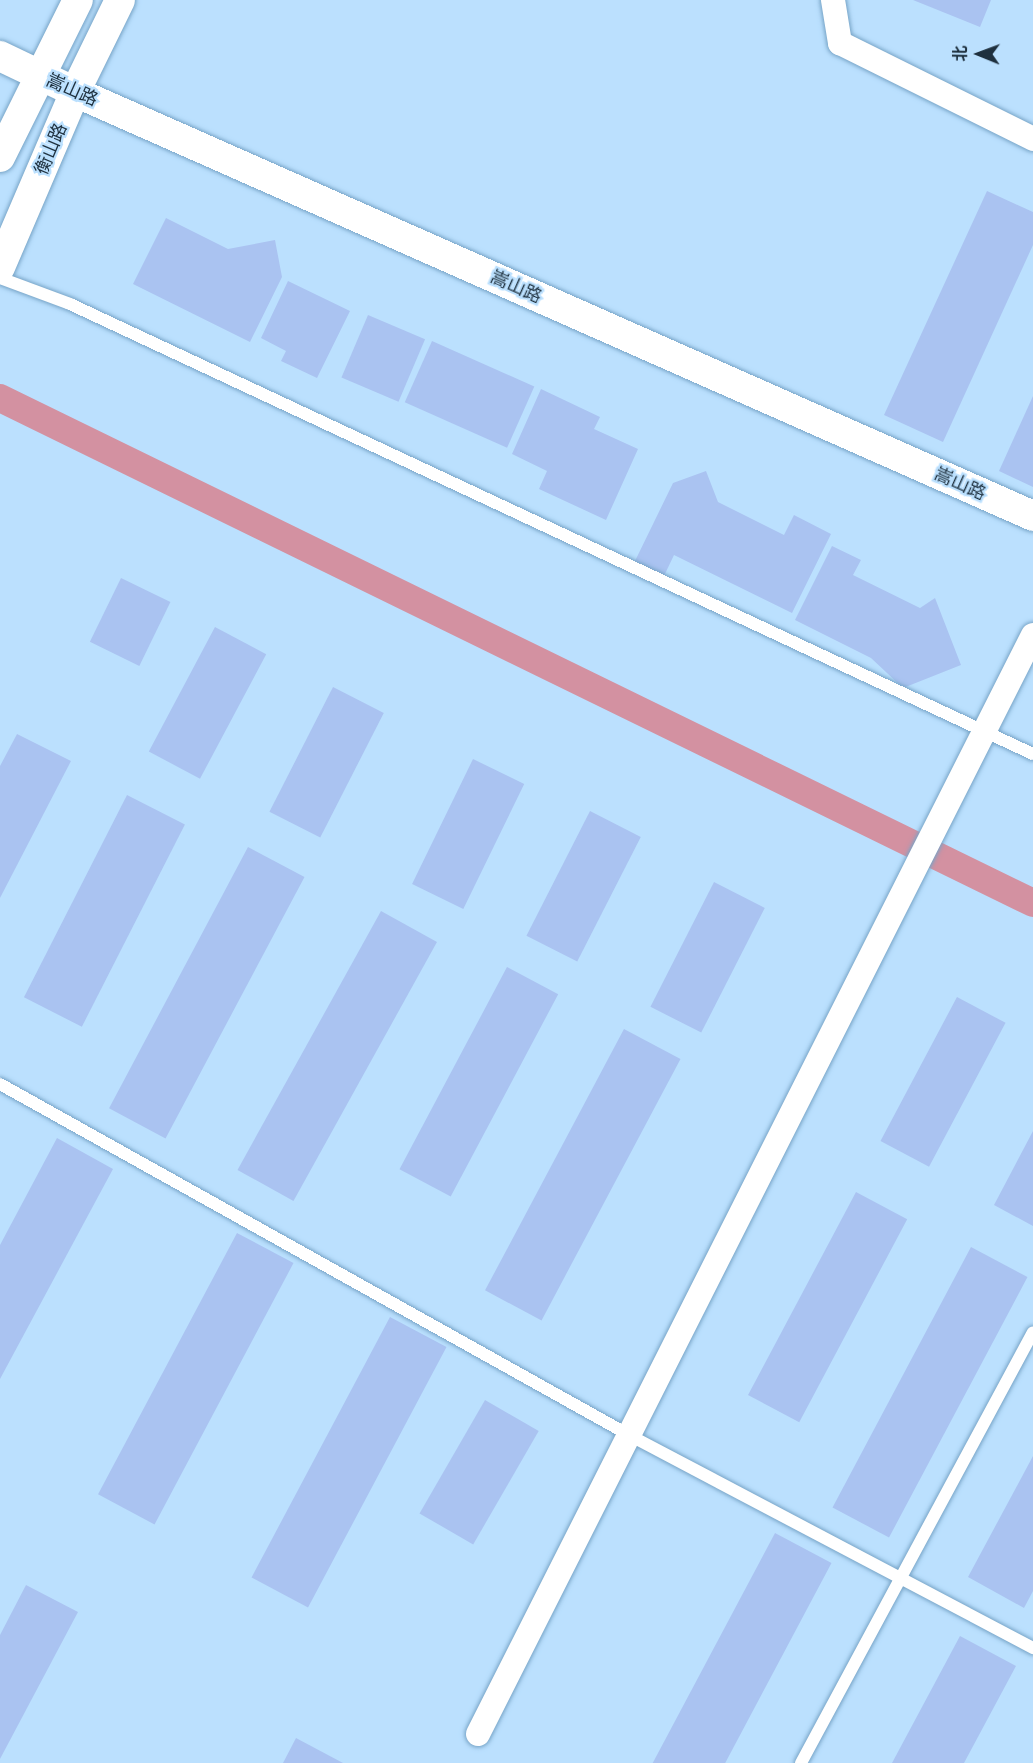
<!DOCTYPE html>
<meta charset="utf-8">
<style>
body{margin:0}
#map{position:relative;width:1033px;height:1763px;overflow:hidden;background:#bbe0fe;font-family:Arial,"Noto Sans SC",sans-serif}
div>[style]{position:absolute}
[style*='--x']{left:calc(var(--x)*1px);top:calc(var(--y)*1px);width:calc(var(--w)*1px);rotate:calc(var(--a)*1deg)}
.canal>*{height:28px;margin:-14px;padding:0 14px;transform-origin:14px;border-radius:14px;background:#d391a1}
.building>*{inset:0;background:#aac3f1;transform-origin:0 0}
.roads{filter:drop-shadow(0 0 2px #77a4c7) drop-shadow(0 0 2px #77a4c7)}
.service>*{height:12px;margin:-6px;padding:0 6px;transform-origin:6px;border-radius:6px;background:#fff}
.minor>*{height:24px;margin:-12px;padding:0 12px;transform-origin:12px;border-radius:12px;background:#fff}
.tertiary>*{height:30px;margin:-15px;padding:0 15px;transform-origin:15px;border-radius:15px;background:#fff}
span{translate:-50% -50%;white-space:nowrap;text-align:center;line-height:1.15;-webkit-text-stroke:4.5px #bbe0fe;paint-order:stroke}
.street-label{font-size:18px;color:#1e303e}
.north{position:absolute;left:949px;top:24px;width:60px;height:60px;-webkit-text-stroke:4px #bbe0fe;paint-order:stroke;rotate:271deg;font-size:16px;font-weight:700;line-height:24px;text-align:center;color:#1e303e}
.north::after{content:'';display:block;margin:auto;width:21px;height:27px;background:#1e303e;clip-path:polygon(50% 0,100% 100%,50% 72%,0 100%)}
</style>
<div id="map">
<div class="canal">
<div style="--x:0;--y:398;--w:1150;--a:26.05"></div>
</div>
<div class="building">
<div style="clip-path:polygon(913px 0,991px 0,980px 27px)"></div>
<div style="clip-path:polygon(987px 191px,1033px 212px,1033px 245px,943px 442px,884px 415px)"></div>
<div style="clip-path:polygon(166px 218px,228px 249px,275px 240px,282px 277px,250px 342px,133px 284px)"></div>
<div style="clip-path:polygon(288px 281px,350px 311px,317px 378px,281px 361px,286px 351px,261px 338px)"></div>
<div style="left:368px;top:315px;width:62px;height:68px;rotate:23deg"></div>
<div style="left:432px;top:341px;width:112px;height:67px;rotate:24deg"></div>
<div style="clip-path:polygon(541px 389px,600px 417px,594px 429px,638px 449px,606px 520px,539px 489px,547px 471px,512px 454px)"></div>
<div style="clip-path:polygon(1033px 396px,1033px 487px,999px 471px)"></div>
<div style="clip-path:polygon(706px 471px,718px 502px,784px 535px,794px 515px,831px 534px,792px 613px,674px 555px,664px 576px,635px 561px,673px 483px)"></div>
<div style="clip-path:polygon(832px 546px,861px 560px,853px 575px,920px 608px,935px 598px,961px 665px,903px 688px,871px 658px,795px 620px)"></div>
<div style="left:121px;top:578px;width:55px;height:71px;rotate:26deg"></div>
<div style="left:215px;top:627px;width:58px;height:141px;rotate:28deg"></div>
<div style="left:333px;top:687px;width:57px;height:140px;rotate:27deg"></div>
<div style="clip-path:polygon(17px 734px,71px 761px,0 898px,0 766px)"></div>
<div style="left:473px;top:759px;width:57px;height:139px;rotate:26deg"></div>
<div style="left:127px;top:795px;width:65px;height:227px;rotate:27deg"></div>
<div style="left:590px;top:811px;width:57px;height:140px;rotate:27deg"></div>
<div style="left:248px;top:847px;width:64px;height:296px;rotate:28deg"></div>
<div style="left:714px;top:882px;width:57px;height:140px;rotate:27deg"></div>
<div style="left:381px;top:911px;width:64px;height:296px;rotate:29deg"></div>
<div style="left:507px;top:967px;width:58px;height:229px;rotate:28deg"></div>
<div style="left:957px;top:997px;width:55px;height:163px;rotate:28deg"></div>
<div style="left:624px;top:1029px;width:64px;height:296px;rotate:28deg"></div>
<div style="clip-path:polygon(1033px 1131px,1033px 1226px,994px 1205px)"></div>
<div style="clip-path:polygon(57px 1138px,113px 1169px,0 1379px,0 1245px)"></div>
<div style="left:856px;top:1192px;width:58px;height:230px;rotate:28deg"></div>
<div style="left:237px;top:1233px;width:64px;height:296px;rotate:28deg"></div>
<div style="left:971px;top:1247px;width:64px;height:295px;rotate:28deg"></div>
<div style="left:390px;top:1317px;width:64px;height:295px;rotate:28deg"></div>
<div style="left:485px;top:1400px;width:62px;height:131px;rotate:30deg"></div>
<div style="clip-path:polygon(1033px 1456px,1033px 1591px,1024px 1608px,968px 1577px)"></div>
<div style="left:775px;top:1533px;width:64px;height:261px;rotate:28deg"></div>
<div style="clip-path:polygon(26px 1585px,78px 1612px,0 1759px,0 1635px)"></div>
<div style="clip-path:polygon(960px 1636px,1016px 1666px,964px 1763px,892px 1763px)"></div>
<div style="clip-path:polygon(296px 1738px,343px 1763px,283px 1763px)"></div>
</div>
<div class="roads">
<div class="service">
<div style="--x:0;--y:278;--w:75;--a:20.4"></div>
<div style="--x:70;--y:304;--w:1063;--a:25.05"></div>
<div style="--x:0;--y:1084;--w:720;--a:29.16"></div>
<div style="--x:629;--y:1435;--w:457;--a:27.8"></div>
<div style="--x:801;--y:1763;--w:489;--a:-61.7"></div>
</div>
<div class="minor">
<div style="--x:833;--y:0;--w:44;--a:80.8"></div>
<div style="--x:840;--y:43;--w:216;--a:26.4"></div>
<div style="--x:478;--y:1734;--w:1231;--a:-63.21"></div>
</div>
<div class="tertiary">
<div style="--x:0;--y:56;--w:83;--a:25.6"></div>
<div style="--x:75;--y:92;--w:1048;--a:23.87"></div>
<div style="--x:0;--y:157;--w:175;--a:-63.6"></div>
<div style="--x:0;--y:267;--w:190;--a:-66.8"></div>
<div style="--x:75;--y:92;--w:102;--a:-63.9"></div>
</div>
</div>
<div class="street-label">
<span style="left:72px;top:90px;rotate:24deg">嵩山路</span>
<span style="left:51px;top:149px;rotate:-67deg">衡山路</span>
<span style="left:516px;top:287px;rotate:24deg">嵩山路</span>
<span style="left:960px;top:484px;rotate:24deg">嵩山路</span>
</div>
<div class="north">北</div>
</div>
